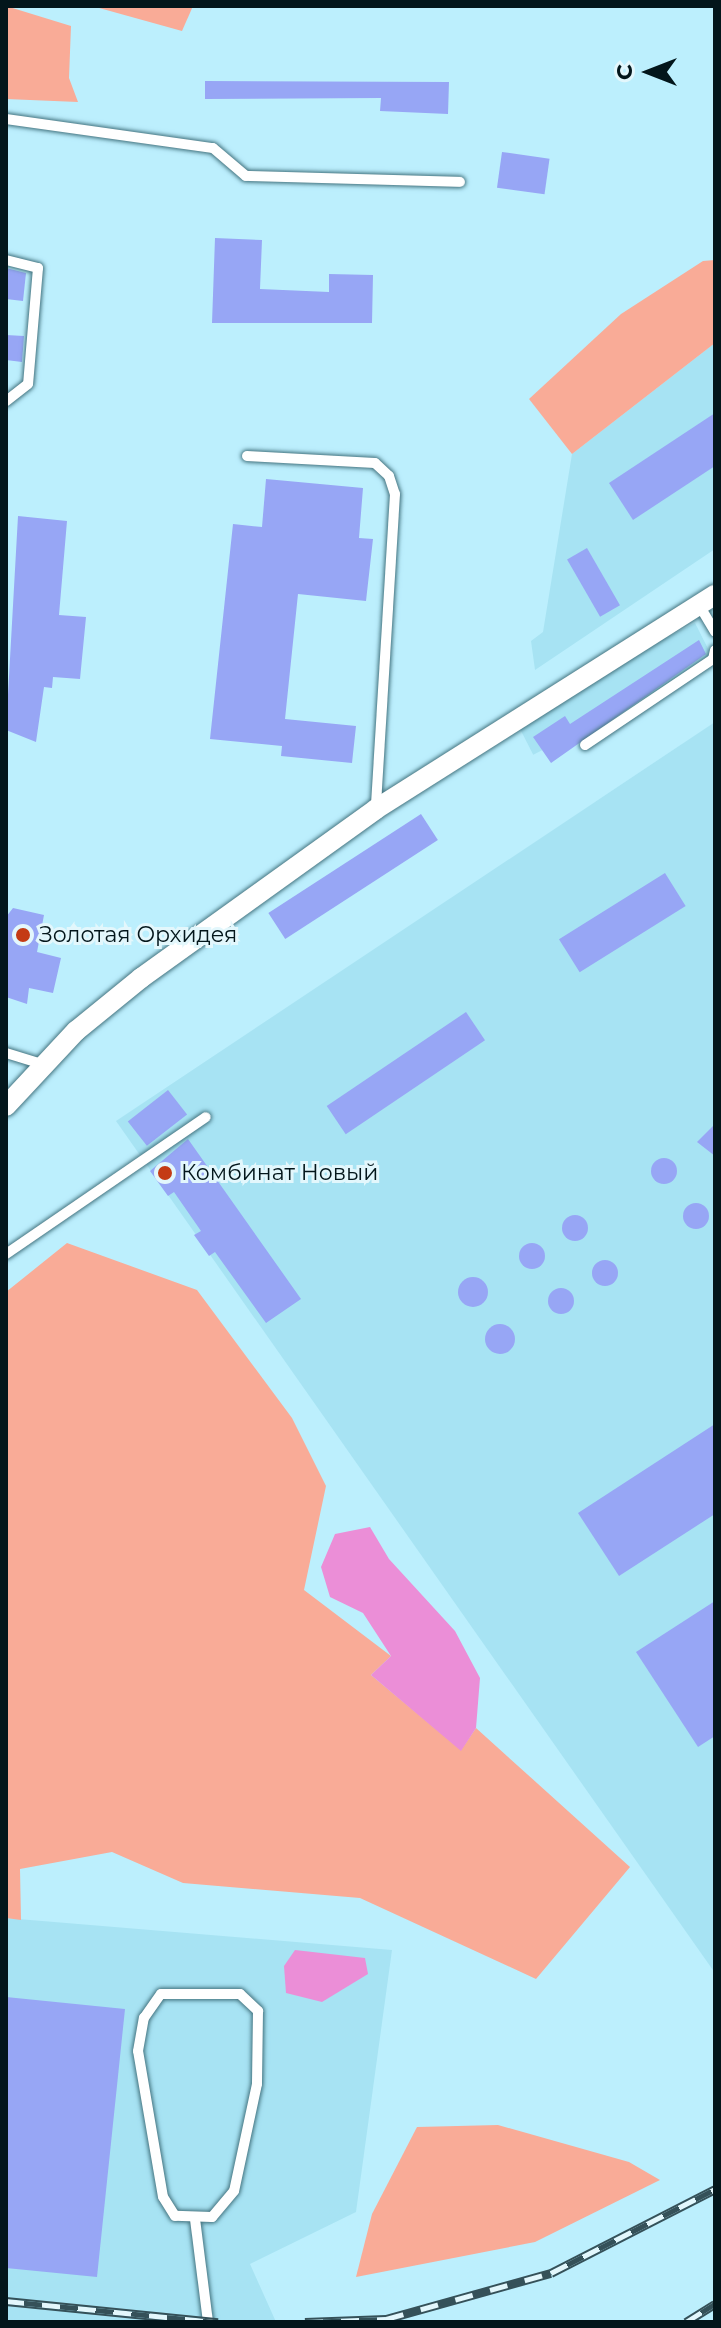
<!DOCTYPE html>
<meta charset="utf-8">
<style>
body{margin:0}
#map{position:relative;width:721px;height:2328px;overflow:hidden;background:#bceffd;font-family:Montserrat,sans-serif}
div>[style]{position:absolute}
[style*='--x']{left:calc(var(--x)*1px);top:calc(var(--y)*1px);width:calc(var(--w)*1px);rotate:calc(var(--a)*1deg)}
.built>*{inset:0;background:#a7e3f3;transform-origin:0 0}
.green>*{inset:0;background:#f9ab97}
.water>*{inset:0;background:#eb8ed7}
.building>*{inset:0;background:#97a6f5;transform-origin:0 0}
.round{border-radius:50%}
.roads{filter:drop-shadow(0 0 2px #447480) drop-shadow(0 0 2px #447480)}
.lane>*{height:10px;margin:-5px;padding:0 5px;transform-origin:5px;border-radius:5px;background:#fff}
.street>*{height:20px;margin:-10px;padding:0 10px;transform-origin:10px;border-radius:10px;background:#fff}
.rail>*{height:9px;margin-top:-4.5px;transform-origin:0;background:repeating-linear-gradient(90deg,#e3f7fc 0 18px,#355159 0 36px);box-sizing:border-box;border-block:2px solid #355159}
.dots>*{width:22px;height:22px;translate:-50% -50%;box-sizing:border-box;border:4px solid #e3f7fc;border-radius:50%}
span{translate:-50% -50%;white-space:nowrap;text-align:center;line-height:1.15;-webkit-text-stroke:6px #e3f7fc;paint-order:stroke}
.poi-label{font-size:22px;color:#03161b}
.left{translate:0 -50%;text-align:left}
.frame{position:absolute;inset:0;border:8px solid #03161b;pointer-events:none}
.north{position:absolute;left:609px;top:32px;width:80px;height:80px;-webkit-text-stroke:6px #e3f7fc;paint-order:stroke;rotate:270deg;font-size:22px;font-weight:700;line-height:32px;text-align:center;color:#03161b}
.north::after{content:'';display:block;margin:auto;width:28px;height:36px;background:#03161b;clip-path:polygon(50% 0,100% 100%,50% 72%,0 100%)}
</style>
<div id="map">
<div class="built">
<div style="clip-path:polygon(715px 343px,715px 549px,535px 670px,531px 641px,543px 632px,572px 454px)"></div>
<div style="left:695px;top:623px;width:44px;height:204px;rotate:63deg"></div>
<div style="clip-path:polygon(715px 722px,715px 1973px,116px 1121px)"></div>
<div style="clip-path:polygon(6px 1918px,392px 1950px,356px 2212px,250px 2264px,276px 2322px,6px 2322px)"></div>
</div>
<div class="green">
<div style="clip-path:polygon(6px 6px,71px 26px,69px 78px,78px 102px,6px 99px)"></div>
<div style="clip-path:polygon(92px 6px,193px 6px,182px 31px)"></div>
<div style="clip-path:polygon(715px 260px,715px 343px,572px 454px,529px 399px,621px 314px,703px 261px)"></div>
<div style="clip-path:polygon(67px 1243px,197px 1290px,292px 1418px,326px 1486px,304px 1590px,391px 1656px,371px 1675px,461px 1750px,476px 1728px,630px 1867px,536px 1979px,360px 1898px,183px 1883px,112px 1852px,20px 1869px,21px 1920px,6px 1918px,6px 1292px)"></div>
<div style="clip-path:polygon(498px 2125px,629px 2162px,660px 2180px,535px 2242px,356px 2277px,372px 2214px,417px 2127px)"></div>
</div>
<div class="water">
<div style="clip-path:polygon(370px 1527px,389px 1559px,455px 1631px,480px 1678px,476px 1728px,461px 1751px,371px 1675px,391px 1656px,363px 1613px,330px 1597px,321px 1567px,335px 1534px)"></div>
<div style="clip-path:polygon(295px 1950px,365px 1958px,368px 1974px,322px 2002px,286px 1993px,284px 1966px)"></div>
</div>
<div class="building">
<div style="clip-path:polygon(205px 81px,449px 82px,448px 114px,380px 111px,381px 98px,205px 99px)"></div>
<div style="left:502px;top:152px;width:48px;height:36px;rotate:8deg"></div>
<div style="clip-path:polygon(215px 238px,262px 240px,260px 289px,329px 292px,329px 274px,373px 275px,372px 323px,212px 323px)"></div>
<div style="clip-path:polygon(6px 268px,26px 273px,23px 301px,6px 299px)"></div>
<div style="clip-path:polygon(6px 335px,24px 336px,22px 362px,6px 360px)"></div>
<div style="clip-path:polygon(715px 413px,715px 466px,633px 520px,609px 483px)"></div>
<div style="clip-path:polygon(266px 479px,363px 488px,359px 538px,373px 539px,366px 601px,298px 594px,285px 719px,356px 726px,352px 763px,281px 756px,282px 746px,210px 739px,233px 524px,262px 527px)"></div>
<div style="clip-path:polygon(18px 516px,67px 521px,59px 615px,86px 617px,80px 679px,53px 677px,52px 688px,44px 687px,36px 742px,6px 730px)"></div>
<div style="left:587px;top:548px;width:66px;height:23px;rotate:60deg"></div>
<div style="clip-path:polygon(699px 640px,706px 654px,551px 763px,533px 737px,565px 716px,570px 724px)"></div>
<div style="left:421px;top:814px;width:31px;height:182px;rotate:57deg"></div>
<div style="left:665px;top:873px;width:39px;height:125px;rotate:58deg"></div>
<div style="clip-path:polygon(13px 908px,44px 915px,37px 952px,61px 958px,53px 993px,29px 988px,27px 1004px,6px 997px,6px 917px)"></div>
<div style="left:466px;top:1012px;width:34px;height:168px;rotate:56deg"></div>
<div style="left:168px;top:1090px;width:31px;height:51px;rotate:52deg"></div>
<div style="clip-path:polygon(715px 1124px,715px 1156px,697px 1142px)"></div>
<div style="clip-path:polygon(188px 1139px,301px 1299px,266px 1323px,215px 1252px,209px 1256px,194px 1235px,201px 1231px,174px 1192px,168px 1196px,150px 1171px)"></div>
<div class="round" style="left:651px;top:1158px;width:26px;height:26px"></div>
<div class="round" style="left:683px;top:1203px;width:26px;height:26px"></div>
<div class="round" style="left:562px;top:1215px;width:26px;height:26px"></div>
<div class="round" style="left:519px;top:1243px;width:26px;height:26px"></div>
<div class="round" style="left:592px;top:1260px;width:26px;height:26px"></div>
<div class="round" style="left:458px;top:1277px;width:30px;height:30px"></div>
<div class="round" style="left:548px;top:1288px;width:26px;height:26px"></div>
<div class="round" style="left:485px;top:1324px;width:30px;height:30px"></div>
<div style="clip-path:polygon(715px 1424px,715px 1514px,619px 1576px,578px 1513px)"></div>
<div style="clip-path:polygon(715px 1601px,715px 1736px,698px 1747px,636px 1652px)"></div>
<div style="clip-path:polygon(6px 1997px,125px 2009px,97px 2277px,6px 2268px)"></div>
</div>
<div class="roads">
<div class="lane">
<div style="--x:6;--y:119;--w:209;--a:8"></div>
<div style="--x:213;--y:148;--w:43;--a:40.3"></div>
<div style="--x:246;--y:176;--w:214;--a:1.6"></div>
<div style="--x:6;--y:260;--w:33;--a:14"></div>
<div style="--x:38;--y:268;--w:116;--a:94.9"></div>
<div style="--x:28;--y:384;--w:28;--a:142"></div>
<div style="--x:247;--y:456;--w:128;--a:3.1"></div>
<div style="--x:375;--y:463;--w:19;--a:43"></div>
<div style="--x:389;--y:476;--w:19;--a:72"></div>
<div style="--x:395;--y:494;--w:314;--a:93.5"></div>
<div style="--x:699;--y:605;--w:31;--a:59"></div>
<div style="--x:585;--y:745;--w:154;--a:-33.9"></div>
<div style="--x:713;--y:659;--w:9;--a:-77"></div>
<div style="--x:6;--y:1053;--w:41;--a:17.1"></div>
<div style="--x:6;--y:1254;--w:242;--a:-34.4"></div>
<div style="--x:161;--y:1994;--w:79;--a:0"></div>
<div style="--x:240;--y:1994;--w:25;--a:43"></div>
<div style="--x:258;--y:2011;--w:73;--a:90.8"></div>
<div style="--x:257;--y:2084;--w:109;--a:102.1"></div>
<div style="--x:234;--y:2191;--w:34;--a:130"></div>
<div style="--x:212;--y:2217;--w:37;--a:-178"></div>
<div style="--x:175;--y:2216;--w:22;--a:-122"></div>
<div style="--x:163;--y:2197;--w:148;--a:-99.7"></div>
<div style="--x:138;--y:2051;--w:34;--a:-80"></div>
<div style="--x:144;--y:2018;--w:29;--a:-55"></div>
<div style="--x:195;--y:2219;--w:104;--a:82.8"></div>
</div>
<div class="street">
<div style="--x:6;--y:1106;--w:103;--a:-47"></div>
<div style="--x:76;--y:1031;--w:84;--a:-39.2"></div>
<div style="--x:141;--y:978;--w:289;--a:-35.7"></div>
<div style="--x:376;--y:809;--w:401;--a:-32.3"></div>
</div>
</div>
<div class="rail">
<div style="--x:6;--y:2301;--w:213;--a:5.7"></div>
<div style="--x:305;--y:2322;--w:81;--a:-2.1"></div>
<div style="--x:386;--y:2319;--w:171;--a:-15.6"></div>
<div style="--x:551;--y:2273;--w:184;--a:-27.1"></div>
<div style="--x:686;--y:2322;--w:34;--a:-32"></div>
</div>
<div class="dots">
<div style="left:23px;top:935px;background:#c43b15"></div>
<div style="left:165px;top:1173px;background:#c43b15"></div>
</div>
<div class="poi-label">
<span class="left" style="left:39px;top:935px">Золотая Орхидея</span>
<span class="left" style="left:181px;top:1173px">Комбинат Новый</span>
</div>
<div class="frame"></div>
<div class="north">С</div>
</div>
